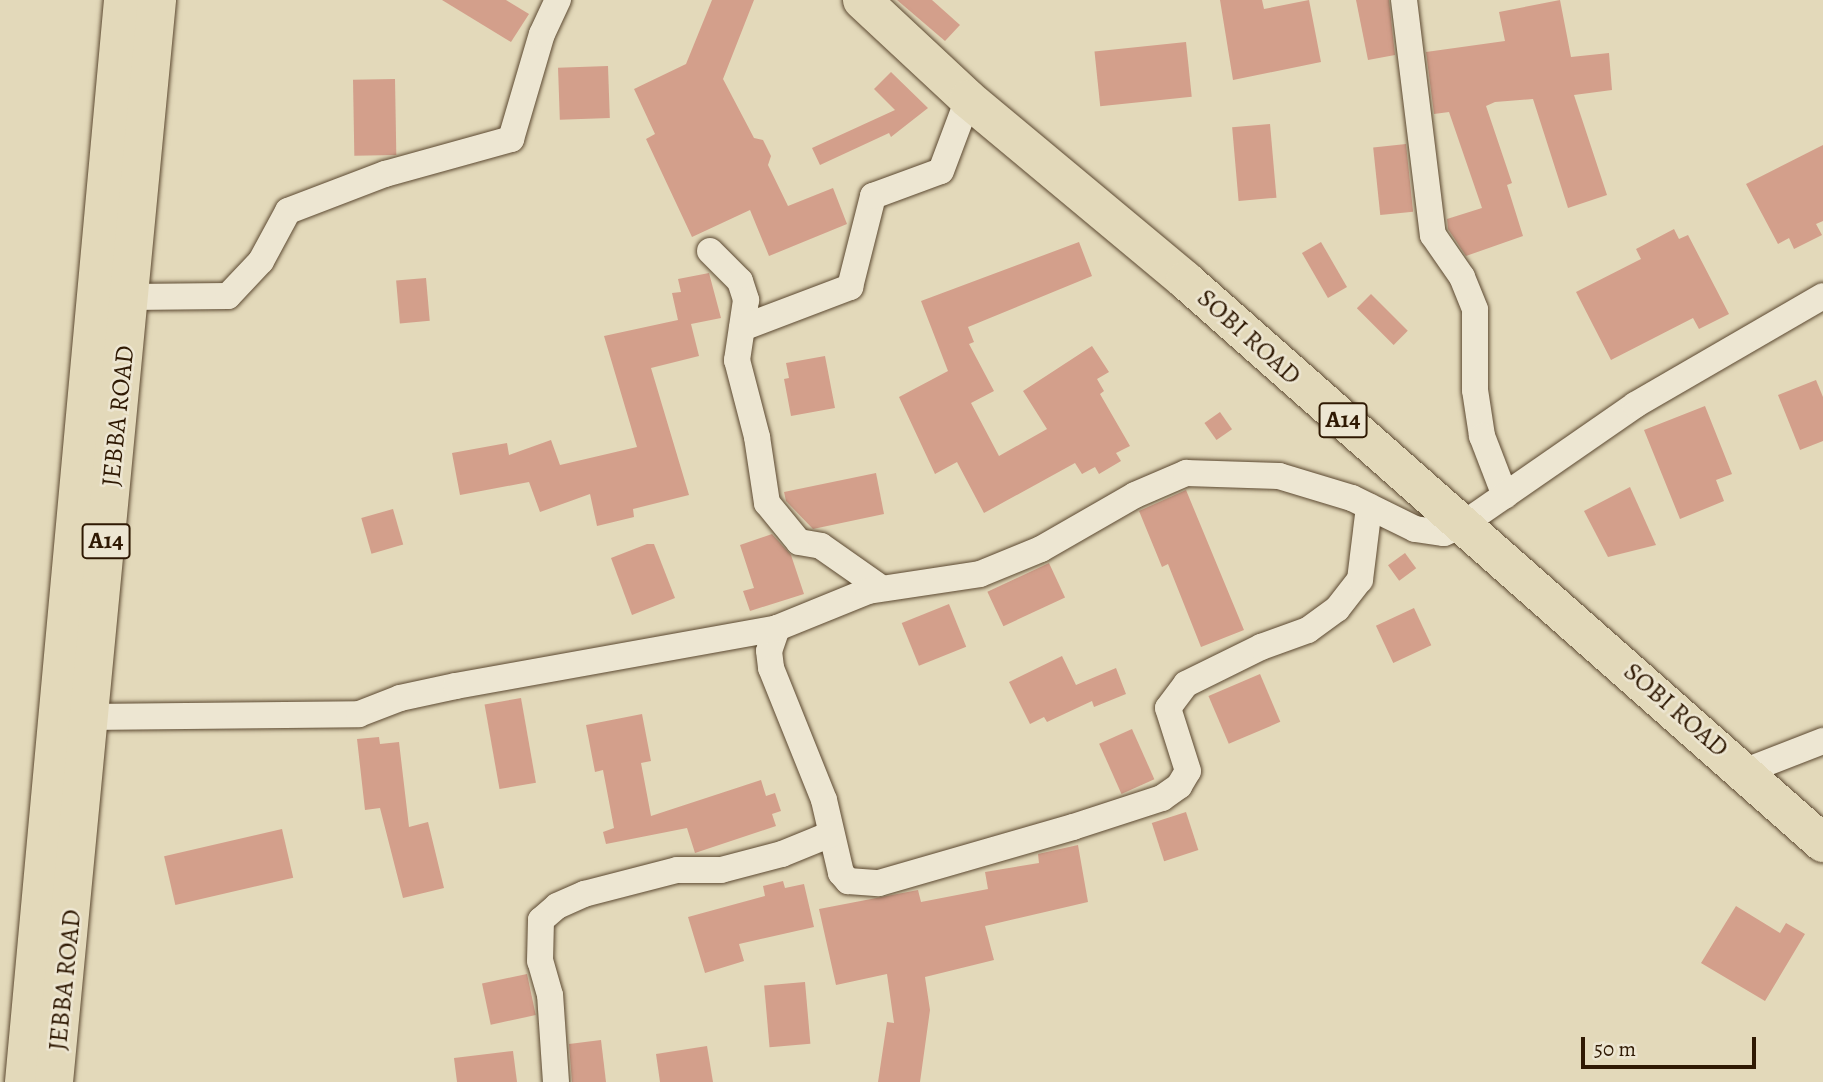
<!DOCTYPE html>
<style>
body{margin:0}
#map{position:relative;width:1823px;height:1082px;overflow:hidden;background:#e3d9ba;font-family:Alegreya,serif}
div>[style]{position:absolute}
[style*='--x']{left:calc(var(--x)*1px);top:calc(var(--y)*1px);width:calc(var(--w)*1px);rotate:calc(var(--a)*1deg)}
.building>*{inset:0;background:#d39f8b;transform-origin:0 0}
.roads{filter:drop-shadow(0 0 2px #5c4931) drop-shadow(0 0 2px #5c4931)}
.street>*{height:26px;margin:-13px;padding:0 13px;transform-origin:13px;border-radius:13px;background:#ede6d2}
.highway>*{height:38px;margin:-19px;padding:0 19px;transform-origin:19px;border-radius:19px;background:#e3d9ba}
span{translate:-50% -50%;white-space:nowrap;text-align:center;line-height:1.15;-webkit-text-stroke:5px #ede6d2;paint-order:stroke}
.shield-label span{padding:2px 5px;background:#ede6d2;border:2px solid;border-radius:5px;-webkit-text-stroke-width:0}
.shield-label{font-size:24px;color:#2f1903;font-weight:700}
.street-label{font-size:26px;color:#2f1903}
.scale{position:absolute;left:1581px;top:1037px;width:175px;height:32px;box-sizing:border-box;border:4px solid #2f1903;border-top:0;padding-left:9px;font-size:21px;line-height:24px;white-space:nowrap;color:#2f1903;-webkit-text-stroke:5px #ede6d2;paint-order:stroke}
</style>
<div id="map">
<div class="building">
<div style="clip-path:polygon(442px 0,506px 0,529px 14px,511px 42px)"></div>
<div style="clip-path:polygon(712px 0,754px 0,723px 79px,754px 138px,763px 140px,771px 156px,768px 165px,788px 206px,833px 188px,847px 224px,769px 256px,750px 210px,692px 237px,646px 139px,655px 134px,634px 89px,686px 64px)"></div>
<div style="clip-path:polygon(897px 0,932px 0,960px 25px,945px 41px)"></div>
<div style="clip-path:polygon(1220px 0,1262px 0,1264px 9px,1309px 0,1321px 62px,1233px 80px)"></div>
<div style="clip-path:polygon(1356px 0,1389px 0,1395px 55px,1368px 60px)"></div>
<div style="clip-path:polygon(1560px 0,1571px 57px,1609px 53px,1612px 90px,1574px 95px,1607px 195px,1568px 208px,1533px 99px,1495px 102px,1486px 106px,1512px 183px,1507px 185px,1523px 236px,1466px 256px,1448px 229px,1447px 219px,1482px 208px,1449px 112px,1434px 114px,1426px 52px,1505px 41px,1499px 12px)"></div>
<div style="left:1186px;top:42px;width:55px;height:92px;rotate:84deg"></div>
<div style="left:608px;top:66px;width:52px;height:50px;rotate:88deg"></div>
<div style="clip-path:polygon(891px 72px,928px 108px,891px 137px,889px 133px,820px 165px,812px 148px,895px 110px,874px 89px)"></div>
<div style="left:395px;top:79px;width:76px;height:42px;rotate:89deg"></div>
<div style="left:1270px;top:124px;width:74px;height:38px;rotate:85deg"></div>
<div style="left:1406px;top:144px;width:68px;height:33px;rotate:84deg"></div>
<div style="clip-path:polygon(1823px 145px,1823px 221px,1816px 224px,1822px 235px,1794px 249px,1789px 238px,1778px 244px,1746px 184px)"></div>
<div style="clip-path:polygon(1674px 229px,1679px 239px,1688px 235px,1729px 314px,1699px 329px,1693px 318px,1611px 360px,1576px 292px,1641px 259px,1636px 249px)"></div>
<div style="clip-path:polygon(1079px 242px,1092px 276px,968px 327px,974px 342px,969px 344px,994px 391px,971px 403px,999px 456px,1047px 429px,1023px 391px,1092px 346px,1109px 372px,1097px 379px,1104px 391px,1100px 394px,1130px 446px,1116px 453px,1121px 461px,1099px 474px,1095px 467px,1082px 474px,1075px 463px,984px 513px,957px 462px,935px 474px,899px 397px,948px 371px,921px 301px)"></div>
<div style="left:1321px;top:242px;width:52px;height:22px;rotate:60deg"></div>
<div style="clip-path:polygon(709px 273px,721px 318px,691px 324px,699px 356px,651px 368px,689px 495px,633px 509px,634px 517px,597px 526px,590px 494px,540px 512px,529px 482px,460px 495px,452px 453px,507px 443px,509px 455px,551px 440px,560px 465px,637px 447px,604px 336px,678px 320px,672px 293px,681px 292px,678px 279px)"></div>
<div style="left:426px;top:278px;width:43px;height:30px;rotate:85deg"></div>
<div style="left:1371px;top:294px;width:52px;height:20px;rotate:45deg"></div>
<div style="clip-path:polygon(825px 356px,835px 408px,791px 416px,784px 379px,789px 378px,786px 363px)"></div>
<div style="clip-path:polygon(1816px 380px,1823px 397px,1823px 441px,1800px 450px,1778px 395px)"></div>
<div style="clip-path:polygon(1705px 406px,1732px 474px,1716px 480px,1724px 501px,1680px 519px,1644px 430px)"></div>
<div style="left:1220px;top:412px;width:21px;height:19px;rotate:55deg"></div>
<div style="clip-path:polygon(876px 473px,884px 514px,813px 529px,786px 501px,784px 492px)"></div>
<div style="clip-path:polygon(1630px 487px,1656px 545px,1608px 557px,1584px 511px)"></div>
<div style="clip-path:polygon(1186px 490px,1244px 630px,1201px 647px,1168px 564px,1162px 567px,1139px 511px)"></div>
<div style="left:393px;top:509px;width:37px;height:33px;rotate:74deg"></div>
<div style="clip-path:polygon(772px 534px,791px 555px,804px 594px,750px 611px,743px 591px,754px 588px,740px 545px)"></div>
<div style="clip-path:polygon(647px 544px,654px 544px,675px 598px,632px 615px,611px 558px)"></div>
<div style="left:1405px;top:553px;width:19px;height:21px;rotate:54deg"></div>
<div style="left:1049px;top:563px;width:38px;height:68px;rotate:65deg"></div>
<div style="left:949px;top:604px;width:46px;height:51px;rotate:68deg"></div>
<div style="left:1414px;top:608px;width:41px;height:42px;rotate:65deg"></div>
<div style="clip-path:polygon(1062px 656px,1076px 685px,1116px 668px,1126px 694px,1094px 707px,1092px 701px,1047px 722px,1044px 717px,1030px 724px,1009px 682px)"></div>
<div style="left:1260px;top:674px;width:52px;height:56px;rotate:67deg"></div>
<div style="left:521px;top:698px;width:86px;height:37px;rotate:80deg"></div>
<div style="clip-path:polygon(642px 714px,651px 761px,641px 763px,651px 816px,761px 780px,766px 796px,775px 793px,781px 811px,772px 814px,776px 826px,695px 853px,687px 828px,606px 844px,603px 832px,614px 828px,603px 770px,595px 772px,586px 725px)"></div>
<div style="left:1132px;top:729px;width:55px;height:36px;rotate:66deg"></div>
<div style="clip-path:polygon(379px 737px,380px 744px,399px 742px,409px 827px,428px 822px,444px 888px,403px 898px,380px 808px,365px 810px,357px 739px)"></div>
<div style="left:1186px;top:812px;width:40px;height:36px;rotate:72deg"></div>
<div style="left:282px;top:829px;width:50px;height:121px;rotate:77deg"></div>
<div style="clip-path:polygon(1078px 845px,1088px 902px,985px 926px,994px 960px,925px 977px,930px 1010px,920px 1082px,878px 1082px,887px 1022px,894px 1023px,887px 974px,836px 985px,819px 909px,918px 890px,921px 902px,988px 889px,985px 872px,1039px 863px,1038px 854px)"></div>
<div style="clip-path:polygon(783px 881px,785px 888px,804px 884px,814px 927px,739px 944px,744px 961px,705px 973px,688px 917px,765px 896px,763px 886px)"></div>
<div style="clip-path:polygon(1736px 906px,1780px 933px,1786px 923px,1805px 934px,1765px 1001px,1701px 963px)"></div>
<div style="left:527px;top:974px;width:42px;height:46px;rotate:78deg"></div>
<div style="left:805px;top:982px;width:62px;height:41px;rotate:85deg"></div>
<div style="clip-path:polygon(601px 1040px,606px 1082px,572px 1082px,569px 1044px)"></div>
<div style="clip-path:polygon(707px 1046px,713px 1082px,660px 1082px,656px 1054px)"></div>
<div style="clip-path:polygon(513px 1051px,517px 1082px,457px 1082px,454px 1058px)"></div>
</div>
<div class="roads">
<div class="street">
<div style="--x:1404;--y:0;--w:237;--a:83"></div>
<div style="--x:1433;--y:235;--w:51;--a:55.4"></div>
<div style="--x:1462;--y:277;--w:35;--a:68"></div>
<div style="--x:1475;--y:310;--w:80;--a:90"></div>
<div style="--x:1475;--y:390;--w:47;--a:81.3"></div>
<div style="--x:1482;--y:436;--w:64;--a:69"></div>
<div style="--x:710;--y:251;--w:42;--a:45"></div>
<div style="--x:740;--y:281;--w:20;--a:72"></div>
<div style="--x:746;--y:300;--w:61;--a:98.5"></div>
<div style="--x:737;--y:360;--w:80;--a:75.4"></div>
<div style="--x:757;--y:437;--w:67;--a:81.4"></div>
<div style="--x:767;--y:503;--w:50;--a:50.6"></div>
<div style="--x:799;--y:542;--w:22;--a:10"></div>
<div style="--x:821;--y:546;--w:73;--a:35"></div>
<div style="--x:130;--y:297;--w:98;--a:-0.6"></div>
<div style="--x:228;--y:296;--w:48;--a:-46.7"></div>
<div style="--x:261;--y:261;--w:57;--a:-61.6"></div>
<div style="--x:288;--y:211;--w:104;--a:-20.9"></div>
<div style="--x:385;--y:174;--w:131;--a:-15.5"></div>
<div style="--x:511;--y:139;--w:109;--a:-73.6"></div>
<div style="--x:542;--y:34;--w:38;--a:-65"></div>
<div style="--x:742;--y:328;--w:116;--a:-20.8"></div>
<div style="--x:850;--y:287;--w:94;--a:-75.8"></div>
<div style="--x:873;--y:196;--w:72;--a:-20.2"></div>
<div style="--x:941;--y:171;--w:77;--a:-69.4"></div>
<div style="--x:777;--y:628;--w:24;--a:109"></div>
<div style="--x:769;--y:651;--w:17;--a:83"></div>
<div style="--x:771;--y:668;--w:142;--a:68.1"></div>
<div style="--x:824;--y:800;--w:75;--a:76.9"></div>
<div style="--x:841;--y:873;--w:11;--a:49"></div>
<div style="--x:848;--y:881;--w:31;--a:4"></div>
<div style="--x:879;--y:883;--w:202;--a:-16.1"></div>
<div style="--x:1073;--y:827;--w:94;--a:-18"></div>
<div style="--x:1162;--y:798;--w:21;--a:-35"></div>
<div style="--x:1179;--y:786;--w:17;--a:-59"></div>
<div style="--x:1188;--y:771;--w:66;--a:-107.6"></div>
<div style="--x:1168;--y:708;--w:30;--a:-53"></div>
<div style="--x:1186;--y:684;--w:84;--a:-26.3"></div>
<div style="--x:1261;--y:647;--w:50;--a:-19.9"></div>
<div style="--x:1308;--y:630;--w:36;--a:-36"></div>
<div style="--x:1337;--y:609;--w:37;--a:-52"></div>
<div style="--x:1360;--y:580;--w:74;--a:-83"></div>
<div style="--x:88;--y:717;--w:271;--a:-0.6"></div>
<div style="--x:359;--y:714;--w:44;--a:-21.3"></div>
<div style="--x:400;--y:698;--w:57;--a:-12.1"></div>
<div style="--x:456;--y:686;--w:326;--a:-10.2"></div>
<div style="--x:777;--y:628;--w:98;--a:-22.1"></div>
<div style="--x:868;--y:591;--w:113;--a:-8.6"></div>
<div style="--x:980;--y:574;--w:66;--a:-22.3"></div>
<div style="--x:1041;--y:549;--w:108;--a:-29.9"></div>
<div style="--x:1135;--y:495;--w:56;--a:-23.3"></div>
<div style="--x:1186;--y:473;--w:93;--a:1.8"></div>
<div style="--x:1279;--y:476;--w:76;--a:16.8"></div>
<div style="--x:1352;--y:498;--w:70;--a:26.2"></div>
<div style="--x:1415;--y:529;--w:29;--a:8"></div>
<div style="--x:1444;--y:533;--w:20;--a:-24"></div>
<div style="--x:1462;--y:525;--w:211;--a:-34.7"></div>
<div style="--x:1635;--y:405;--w:217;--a:-30.1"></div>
<div style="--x:1746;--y:771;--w:83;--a:-21.3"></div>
<div style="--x:556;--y:1082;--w:87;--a:-93.9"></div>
<div style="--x:550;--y:995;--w:35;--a:-106"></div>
<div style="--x:540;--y:961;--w:41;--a:-88.6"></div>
<div style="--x:541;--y:920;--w:21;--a:-41"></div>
<div style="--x:557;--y:906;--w:30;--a:-24"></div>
<div style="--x:584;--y:894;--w:96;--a:-14.5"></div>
<div style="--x:677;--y:870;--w:44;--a:0"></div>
<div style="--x:721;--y:870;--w:63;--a:-14.7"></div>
<div style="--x:782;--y:854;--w:53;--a:-22.2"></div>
</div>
<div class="highway">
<div style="--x:862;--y:0;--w:145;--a:43"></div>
<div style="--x:968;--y:99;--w:283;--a:39.8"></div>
<div style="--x:1185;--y:280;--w:851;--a:41.43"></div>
<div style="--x:24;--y:1082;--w:1087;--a:-84.77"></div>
<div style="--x:54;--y:1082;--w:1087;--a:-84.56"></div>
</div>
</div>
<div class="shield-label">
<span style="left:1343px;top:420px">A14</span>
<span style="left:106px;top:541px">A14</span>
</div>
<div class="street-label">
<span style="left:1249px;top:337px;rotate:42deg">SOBI ROAD</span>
<span style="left:118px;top:416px;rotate:-84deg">JEBBA ROAD</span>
<span style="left:1676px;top:710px;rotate:41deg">SOBI ROAD</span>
<span style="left:65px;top:980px;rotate:-84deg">JEBBA ROAD</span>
</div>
<div class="scale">50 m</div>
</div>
